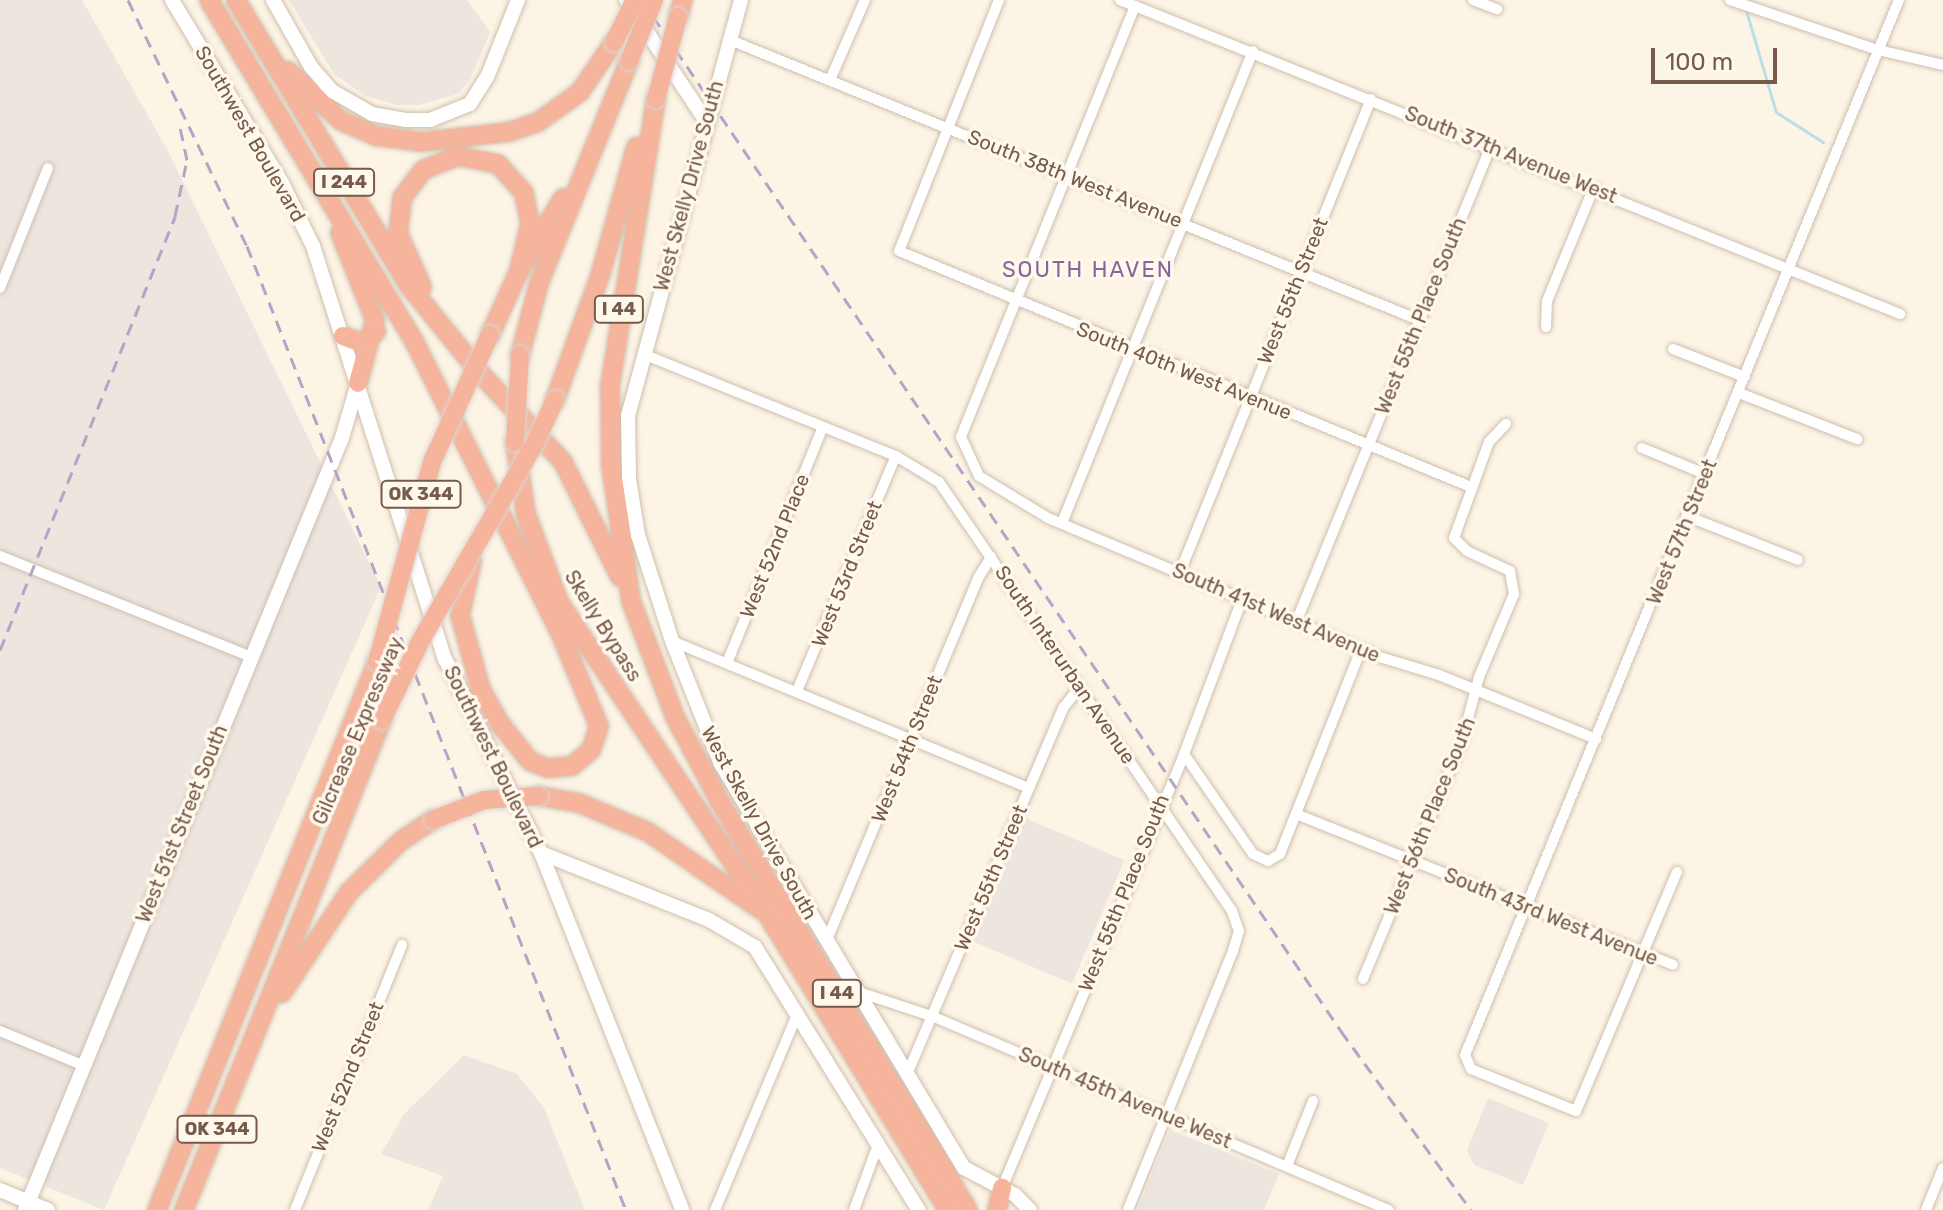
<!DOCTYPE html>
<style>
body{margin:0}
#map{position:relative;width:1943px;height:1210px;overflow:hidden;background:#fcf4e5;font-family:Rubik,sans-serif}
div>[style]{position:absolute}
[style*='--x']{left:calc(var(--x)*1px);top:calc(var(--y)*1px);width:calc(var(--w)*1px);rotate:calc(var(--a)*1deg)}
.industrial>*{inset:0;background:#ece6df;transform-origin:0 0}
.stream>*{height:3px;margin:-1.5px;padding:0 1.5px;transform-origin:1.5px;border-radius:1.5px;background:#badfe6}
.roads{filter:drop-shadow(0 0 2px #d0beae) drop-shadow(0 0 2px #d0beae)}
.street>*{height:10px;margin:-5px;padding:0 5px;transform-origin:5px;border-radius:5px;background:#fff}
.secondary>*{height:14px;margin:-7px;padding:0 7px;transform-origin:7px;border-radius:7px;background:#fff}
.highway>*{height:18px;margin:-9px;padding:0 9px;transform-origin:9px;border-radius:9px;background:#f7b49c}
.rail>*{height:3px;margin-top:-1.5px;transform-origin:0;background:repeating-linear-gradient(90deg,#b6a3c6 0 12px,transparent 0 20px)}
.bridges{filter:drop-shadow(0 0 2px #dbd4d0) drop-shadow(0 0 2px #dbd4d0)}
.highway-bridge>*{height:18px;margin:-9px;padding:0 9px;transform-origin:9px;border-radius:9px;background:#f7b49c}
span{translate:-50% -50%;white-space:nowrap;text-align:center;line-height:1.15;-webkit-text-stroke:7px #fff8ec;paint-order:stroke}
.shield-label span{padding:2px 6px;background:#fff8ec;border:2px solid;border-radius:6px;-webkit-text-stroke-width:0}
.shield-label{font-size:18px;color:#765a4a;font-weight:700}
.street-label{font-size:20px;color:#765a4a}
.neighbourhood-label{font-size:22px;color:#869;letter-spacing:2px}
.scale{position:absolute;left:1651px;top:48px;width:126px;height:36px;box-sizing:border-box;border:4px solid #765a4a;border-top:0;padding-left:10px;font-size:24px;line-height:28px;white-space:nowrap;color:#765a4a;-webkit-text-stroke:6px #fff8ec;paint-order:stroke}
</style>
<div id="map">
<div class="industrial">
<div style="clip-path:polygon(0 0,82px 0,167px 149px,381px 587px,104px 1210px,0 1168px)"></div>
<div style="clip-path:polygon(289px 0,467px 0,490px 32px,470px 80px,458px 94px,419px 105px,396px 105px,364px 95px,334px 74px)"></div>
<div style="left:1025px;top:818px;width:108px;height:134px;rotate:23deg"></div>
<div style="clip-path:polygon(464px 1055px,517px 1074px,544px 1108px,585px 1210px,428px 1210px,443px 1176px,381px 1154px,404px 1114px)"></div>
<div style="clip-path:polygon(1488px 1098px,1549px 1123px,1523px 1185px,1474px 1165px,1467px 1150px)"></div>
<div style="clip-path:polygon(1170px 1130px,1279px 1174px,1264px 1210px,1137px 1210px)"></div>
</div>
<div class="stream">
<div style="--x:1745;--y:7;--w:109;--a:73.6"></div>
<div style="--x:1776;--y:112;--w:56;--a:32.6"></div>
</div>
<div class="roads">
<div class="street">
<div style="--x:999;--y:0;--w:270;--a:111.7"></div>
<div style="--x:899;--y:251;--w:619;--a:22.42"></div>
<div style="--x:1120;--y:0;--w:841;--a:21.93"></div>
<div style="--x:1473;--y:0;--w:26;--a:21"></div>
<div style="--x:1730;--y:0;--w:156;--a:18.7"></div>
<div style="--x:1878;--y:50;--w:67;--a:13"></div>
<div style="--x:1135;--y:6;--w:465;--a:112"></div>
<div style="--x:961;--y:437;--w:43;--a:65.2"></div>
<div style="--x:979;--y:476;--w:81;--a:31.3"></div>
<div style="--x:1048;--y:518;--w:363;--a:22.7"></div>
<div style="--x:1383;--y:658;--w:59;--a:16.9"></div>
<div style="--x:1439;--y:675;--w:170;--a:22.2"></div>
<div style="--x:730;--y:40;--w:744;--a:22.12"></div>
<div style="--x:830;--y:80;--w:87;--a:-66.4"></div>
<div style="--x:0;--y:288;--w:129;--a:-68.2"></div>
<div style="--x:1546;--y:327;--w:26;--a:-88"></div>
<div style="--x:1547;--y:301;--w:123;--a:-67.6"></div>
<div style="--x:1673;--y:349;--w:77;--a:21.3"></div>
<div style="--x:643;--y:354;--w:273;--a:22"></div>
<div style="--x:896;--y:456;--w:50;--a:31.2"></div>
<div style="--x:939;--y:482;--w:520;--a:55.67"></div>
<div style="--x:1232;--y:911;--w:21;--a:71"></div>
<div style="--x:1239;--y:931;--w:21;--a:107"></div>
<div style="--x:1233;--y:951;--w:279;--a:112.1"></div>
<div style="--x:1739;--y:393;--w:127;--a:21.3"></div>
<div style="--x:1642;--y:448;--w:68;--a:22.4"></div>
<div style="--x:1689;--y:517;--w:117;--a:21.5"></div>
<div style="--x:1062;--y:523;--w:509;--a:-67.97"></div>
<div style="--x:0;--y:556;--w:271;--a:21.9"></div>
<div style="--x:1180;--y:572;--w:510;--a:-68.01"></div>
<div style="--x:1297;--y:620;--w:512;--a:-67.74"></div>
<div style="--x:672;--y:641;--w:386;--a:22.4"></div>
<div style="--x:727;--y:663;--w:253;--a:-67.9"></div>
<div style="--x:797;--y:691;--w:255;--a:-67.2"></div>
<div style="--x:1184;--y:754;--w:121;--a:55.4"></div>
<div style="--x:1253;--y:854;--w:17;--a:25"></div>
<div style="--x:1268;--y:861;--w:14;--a:-30"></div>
<div style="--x:1280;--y:854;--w:220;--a:-68.4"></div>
<div style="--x:1296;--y:814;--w:406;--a:21.8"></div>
<div style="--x:1677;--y:872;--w:259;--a:112.9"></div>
<div style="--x:1576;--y:1111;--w:113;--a:-158.2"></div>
<div style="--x:1471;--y:1069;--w:15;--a:-113"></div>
<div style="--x:1465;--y:1055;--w:1141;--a:-67.64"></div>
<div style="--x:826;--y:942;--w:394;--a:-67.3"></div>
<div style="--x:978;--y:578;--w:25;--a:-58"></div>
<div style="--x:1363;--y:979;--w:258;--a:-67.4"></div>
<div style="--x:1462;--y:741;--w:66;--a:-75.1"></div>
<div style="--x:1479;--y:677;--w:90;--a:-67.1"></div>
<div style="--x:1514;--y:594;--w:23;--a:-100"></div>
<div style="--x:1510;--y:571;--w:47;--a:-155.1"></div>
<div style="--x:1467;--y:551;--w:18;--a:-135"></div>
<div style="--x:1454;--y:538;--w:102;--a:-70"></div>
<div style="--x:1489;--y:442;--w:25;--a:-47"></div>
<div style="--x:859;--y:992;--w:79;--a:18.4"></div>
<div style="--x:934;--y:1017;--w:494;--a:23"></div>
<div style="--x:0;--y:1031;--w:89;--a:22.5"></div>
<div style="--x:908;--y:1072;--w:397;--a:-66.9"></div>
<div style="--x:1064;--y:707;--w:24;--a:-52"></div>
<div style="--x:1287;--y:1166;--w:70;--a:-68.2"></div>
<div style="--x:1002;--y:1188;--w:471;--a:-67.2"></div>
<div style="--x:1184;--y:754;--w:168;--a:-69.4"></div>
<div style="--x:295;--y:1210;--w:286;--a:-68"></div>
<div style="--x:715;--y:1210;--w:214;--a:-67.2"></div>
<div style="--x:854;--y:1210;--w:72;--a:-69.8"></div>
<div style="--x:1926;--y:1210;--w:45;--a:-68"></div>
</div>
<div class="secondary">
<div style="--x:172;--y:0;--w:214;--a:59"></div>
<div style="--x:282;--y:183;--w:70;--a:63.8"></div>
<div style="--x:313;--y:246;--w:434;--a:72.3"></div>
<div style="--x:445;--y:659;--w:216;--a:63.7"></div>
<div style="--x:541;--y:853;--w:384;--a:68.4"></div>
<div style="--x:273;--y:0;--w:77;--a:60.4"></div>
<div style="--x:311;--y:67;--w:32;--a:49"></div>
<div style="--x:332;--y:91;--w:46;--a:29.9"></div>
<div style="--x:372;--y:114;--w:35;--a:10"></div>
<div style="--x:406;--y:120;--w:24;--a:0"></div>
<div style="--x:430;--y:120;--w:43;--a:-21.8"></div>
<div style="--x:470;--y:104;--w:34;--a:-58"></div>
<div style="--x:488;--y:75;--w:81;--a:-68.2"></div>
<div style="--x:626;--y:0;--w:147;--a:56.6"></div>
<div style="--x:741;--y:0;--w:430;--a:105.2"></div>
<div style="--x:628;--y:415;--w:64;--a:89.1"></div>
<div style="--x:629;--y:479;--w:57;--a:80.9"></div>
<div style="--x:638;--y:535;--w:111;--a:72.2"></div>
<div style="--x:672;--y:641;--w:132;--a:68.3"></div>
<div style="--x:721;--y:764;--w:471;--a:59"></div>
<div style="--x:964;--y:1168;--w:58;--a:27.9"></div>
<div style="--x:1015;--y:1195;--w:21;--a:45"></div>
<div style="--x:541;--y:853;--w:181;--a:21.7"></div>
<div style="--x:709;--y:920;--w:53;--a:30.4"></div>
<div style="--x:755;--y:947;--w:310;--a:58.1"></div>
<div style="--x:0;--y:1190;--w:52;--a:22.6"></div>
<div style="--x:25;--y:1210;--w:835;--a:-67.68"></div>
<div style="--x:342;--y:438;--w:57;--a:-73.8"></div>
</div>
<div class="highway">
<div style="--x:209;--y:0;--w:398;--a:59"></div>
<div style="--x:414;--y:341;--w:321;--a:63.4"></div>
<div style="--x:558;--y:628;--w:106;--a:67.3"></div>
<div style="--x:599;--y:726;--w:25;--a:108"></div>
<div style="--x:591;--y:750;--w:25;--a:140"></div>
<div style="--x:572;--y:766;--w:25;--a:175"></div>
<div style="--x:547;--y:768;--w:18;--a:-158"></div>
<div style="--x:530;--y:761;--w:46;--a:-128.9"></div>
<div style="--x:501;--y:725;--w:40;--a:-119.7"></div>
<div style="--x:481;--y:690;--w:78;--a:-105.6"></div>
<div style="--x:460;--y:615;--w:55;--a:-77.5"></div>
<div style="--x:236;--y:0;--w:334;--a:58.8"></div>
<div style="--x:409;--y:286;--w:112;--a:50.8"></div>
<div style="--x:480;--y:373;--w:122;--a:47"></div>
<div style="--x:563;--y:462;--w:128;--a:63.6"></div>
<div style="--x:678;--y:17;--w:18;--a:-74"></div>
<div style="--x:288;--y:71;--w:73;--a:43.3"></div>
<div style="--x:341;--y:121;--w:38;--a:23"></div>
<div style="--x:376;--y:136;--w:45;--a:7.6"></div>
<div style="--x:421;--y:142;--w:89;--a:-6.5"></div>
<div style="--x:509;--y:132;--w:31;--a:-19"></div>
<div style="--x:538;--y:122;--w:52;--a:-35.5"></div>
<div style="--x:580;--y:92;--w:60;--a:-55.8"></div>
<div style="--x:656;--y:99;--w:290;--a:99.1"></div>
<div style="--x:610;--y:385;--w:80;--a:89.3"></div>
<div style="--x:611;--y:465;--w:137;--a:81.6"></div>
<div style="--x:631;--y:601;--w:124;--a:69.2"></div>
<div style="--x:675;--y:717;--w:96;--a:62.1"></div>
<div style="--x:720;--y:802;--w:477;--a:58.7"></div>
<div style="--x:340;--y:233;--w:94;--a:68.1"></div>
<div style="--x:375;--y:320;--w:65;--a:105.1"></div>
<div style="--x:422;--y:287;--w:59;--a:-114"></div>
<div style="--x:398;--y:233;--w:35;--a:-83"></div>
<div style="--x:402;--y:198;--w:35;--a:-53"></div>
<div style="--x:423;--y:170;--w:37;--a:-22"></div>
<div style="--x:457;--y:156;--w:42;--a:11"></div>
<div style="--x:498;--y:164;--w:39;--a:48"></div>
<div style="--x:524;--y:193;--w:32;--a:79"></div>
<div style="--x:530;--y:224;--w:48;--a:103.2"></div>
<div style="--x:490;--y:335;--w:70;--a:-65.6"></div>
<div style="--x:519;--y:271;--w:85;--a:-58.9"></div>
<div style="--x:343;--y:336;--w:19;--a:21"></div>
<div style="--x:361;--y:343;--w:19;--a:-36"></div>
<div style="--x:520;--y:355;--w:74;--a:-75.2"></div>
<div style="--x:539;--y:283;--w:240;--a:-67.9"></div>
<div style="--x:555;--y:400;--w:132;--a:-70.1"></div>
<div style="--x:600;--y:276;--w:134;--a:-74.4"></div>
<div style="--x:515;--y:442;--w:73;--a:81.3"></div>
<div style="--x:526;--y:514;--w:94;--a:69.4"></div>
<div style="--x:559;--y:602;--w:375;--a:56.3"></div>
<div style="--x:767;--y:914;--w:347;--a:58.6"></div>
<div style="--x:539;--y:796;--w:41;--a:9.9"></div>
<div style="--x:579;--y:803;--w:75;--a:22.8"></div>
<div style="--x:648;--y:832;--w:137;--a:34.6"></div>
<div style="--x:282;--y:993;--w:121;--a:-56.4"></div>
<div style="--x:349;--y:892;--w:74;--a:-44.5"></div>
<div style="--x:402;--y:840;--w:37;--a:-33"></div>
<div style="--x:157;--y:1210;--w:591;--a:-68.13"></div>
<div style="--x:184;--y:1210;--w:528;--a:-68"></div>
<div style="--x:997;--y:1210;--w:23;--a:-77"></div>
</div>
</div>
<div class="rail">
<div style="--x:128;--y:0;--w:273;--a:64.2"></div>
<div style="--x:247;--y:246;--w:1036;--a:68.54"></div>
<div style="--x:642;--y:0;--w:1246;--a:55.86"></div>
<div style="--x:1341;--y:1031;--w:221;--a:54"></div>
<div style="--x:0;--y:650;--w:468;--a:-68"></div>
<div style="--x:175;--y:216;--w:57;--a:-77.9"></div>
<div style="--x:187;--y:160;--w:35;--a:-102"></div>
</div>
<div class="bridges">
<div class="highway-bridge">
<div style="--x:614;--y:42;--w:47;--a:-63.4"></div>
<div style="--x:629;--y:61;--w:66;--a:-67.7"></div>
<div style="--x:656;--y:99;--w:85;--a:-75"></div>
<div style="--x:515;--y:442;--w:87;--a:-86.7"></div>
<div style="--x:377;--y:662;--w:207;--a:-74.6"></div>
<div style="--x:432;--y:462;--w:140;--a:-65.5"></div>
<div style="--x:382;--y:720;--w:89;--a:-64"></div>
<div style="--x:421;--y:640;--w:223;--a:-59.9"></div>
<div style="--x:533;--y:447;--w:52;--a:-64.9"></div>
<div style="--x:433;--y:820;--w:55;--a:-21.4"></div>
<div style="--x:484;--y:800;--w:55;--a:-4.2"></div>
</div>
</div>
<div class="shield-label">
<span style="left:344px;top:182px">I 244</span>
<span style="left:619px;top:309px">I 44</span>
<span style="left:421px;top:494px">OK 344</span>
<span style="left:837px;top:993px">I 44</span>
<span style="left:217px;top:1129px">OK 344</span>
</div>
<div class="street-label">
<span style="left:250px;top:134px;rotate:60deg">Southwest Boulevard</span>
<span style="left:1511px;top:155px;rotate:22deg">South 37th Avenue West</span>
<span style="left:1075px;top:179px;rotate:22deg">South 38th West Avenue</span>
<span style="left:689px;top:186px;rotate:-75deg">West Skelly Drive South</span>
<span style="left:1293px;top:291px;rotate:-68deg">West 55th Street</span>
<span style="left:1421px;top:316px;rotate:-68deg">West 55th Place South</span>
<span style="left:1184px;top:371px;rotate:22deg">South 40th West Avenue</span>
<span style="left:1682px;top:532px;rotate:-68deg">West 57th Street</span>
<span style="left:775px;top:546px;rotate:-68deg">West 52nd Place</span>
<span style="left:847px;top:574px;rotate:-68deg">West 53rd Street</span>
<span style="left:1276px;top:613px;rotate:23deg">South 41st West Avenue</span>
<span style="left:603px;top:626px;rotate:58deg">Skelly Bypass</span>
<span style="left:1065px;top:665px;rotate:56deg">South Interurban Avenue</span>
<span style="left:358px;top:731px;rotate:-67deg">Gilcrease Expressway</span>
<span style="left:907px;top:749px;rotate:-68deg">West 54th Street</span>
<span style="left:493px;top:757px;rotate:64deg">Southwest Boulevard</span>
<span style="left:1430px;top:816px;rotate:-68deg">West 56th Place South</span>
<span style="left:759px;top:823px;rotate:61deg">West Skelly Drive South</span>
<span style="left:182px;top:824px;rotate:-68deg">West 51st Street South</span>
<span style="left:991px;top:878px;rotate:-67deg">West 55th Street</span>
<span style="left:1124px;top:893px;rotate:-68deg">West 55th Place South</span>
<span style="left:1551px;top:917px;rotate:22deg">South 43rd West Avenue</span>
<span style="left:348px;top:1077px;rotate:-68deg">West 52nd Street</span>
<span style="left:1125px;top:1098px;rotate:23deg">South 45th Avenue West</span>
</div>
<div class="neighbourhood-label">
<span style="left:1088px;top:270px">SOUTH HAVEN</span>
</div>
<div class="scale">100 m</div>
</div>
